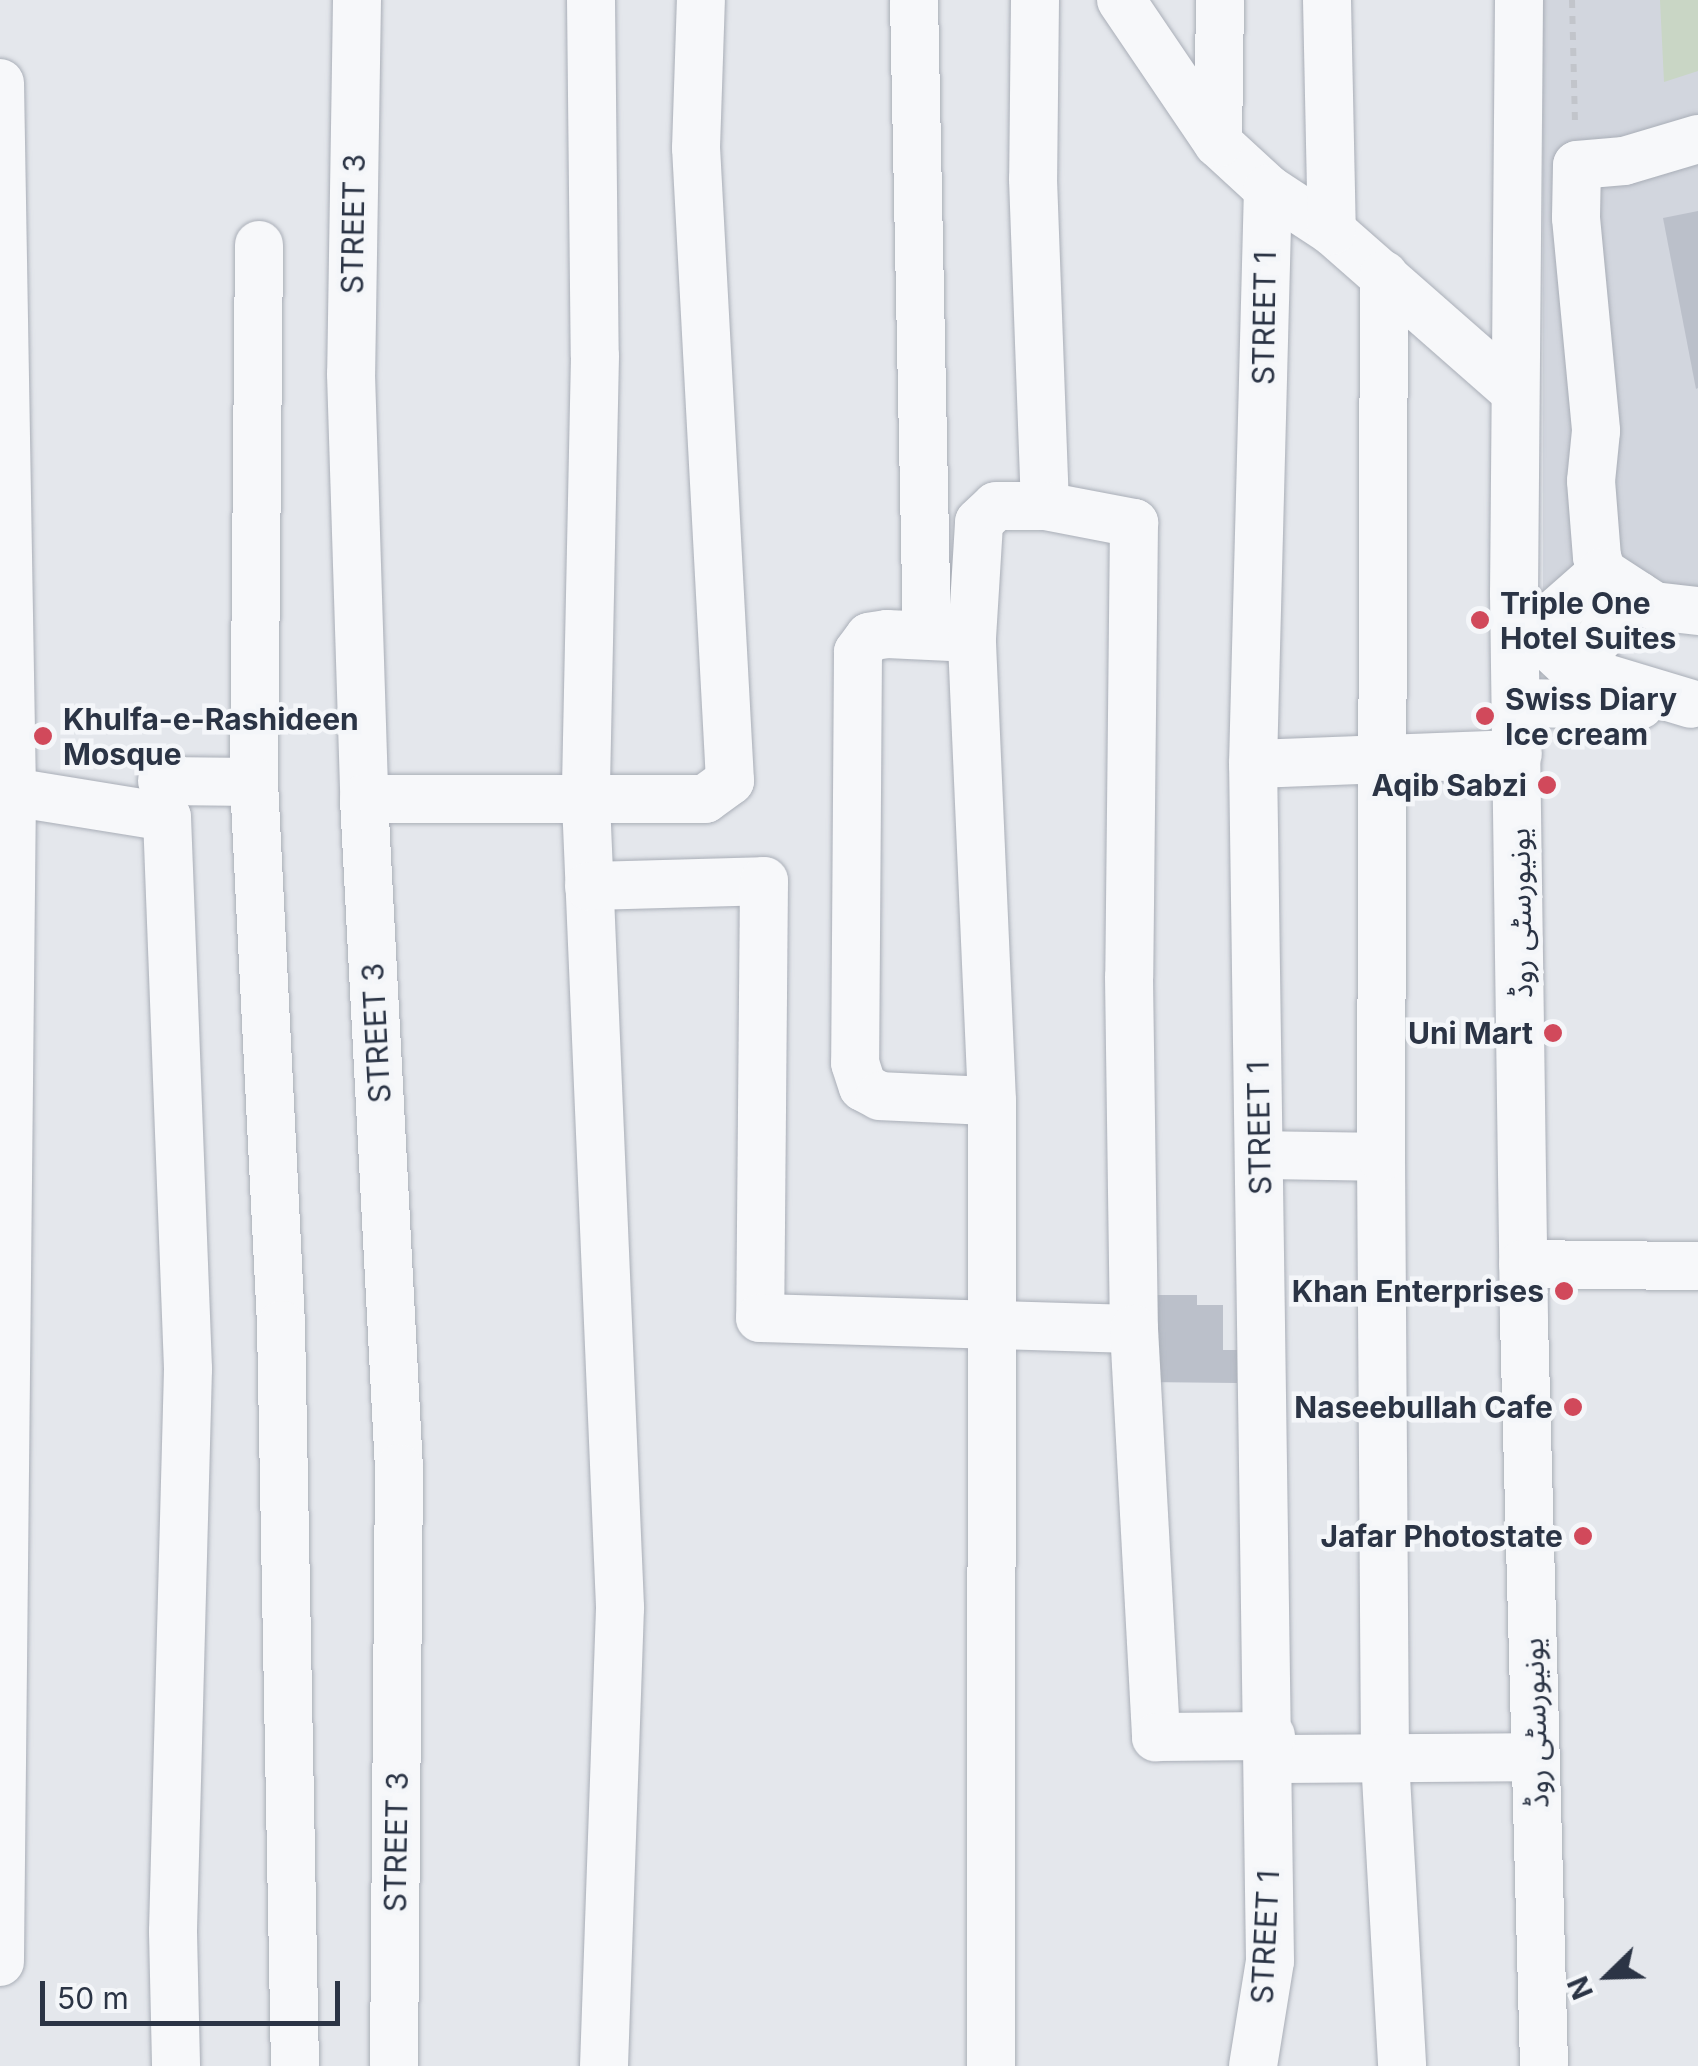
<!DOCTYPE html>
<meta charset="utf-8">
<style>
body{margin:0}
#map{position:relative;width:1698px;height:2066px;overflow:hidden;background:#e4e7ec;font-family:Inter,"Noto Sans Arabic",sans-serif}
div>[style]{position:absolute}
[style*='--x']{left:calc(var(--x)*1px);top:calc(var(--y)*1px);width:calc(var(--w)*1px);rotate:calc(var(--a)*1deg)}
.built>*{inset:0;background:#d2d6de;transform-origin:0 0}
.green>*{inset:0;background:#c9d6c5}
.building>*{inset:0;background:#bbc0ca}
.path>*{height:6px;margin-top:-3px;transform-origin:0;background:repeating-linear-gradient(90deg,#c2c5cb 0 8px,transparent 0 16px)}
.roads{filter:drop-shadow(0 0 2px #a9aeb7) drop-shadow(0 0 2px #a9aeb7)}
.minor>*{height:48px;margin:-24px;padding:0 24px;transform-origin:24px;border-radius:24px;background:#f7f8fa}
.dots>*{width:28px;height:28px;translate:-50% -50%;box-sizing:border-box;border:5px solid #f4f6f9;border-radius:50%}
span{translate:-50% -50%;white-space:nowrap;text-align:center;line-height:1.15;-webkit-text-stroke:9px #f4f6f9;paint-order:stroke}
.street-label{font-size:30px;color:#2b3445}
.poi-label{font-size:30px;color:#2b3445;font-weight:700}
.left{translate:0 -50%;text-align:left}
.right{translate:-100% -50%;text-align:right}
.north{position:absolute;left:1558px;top:1926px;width:100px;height:100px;-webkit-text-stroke:8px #f4f6f9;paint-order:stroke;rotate:247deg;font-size:28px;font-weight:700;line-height:40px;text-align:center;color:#2b3445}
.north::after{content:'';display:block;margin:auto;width:35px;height:45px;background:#2b3445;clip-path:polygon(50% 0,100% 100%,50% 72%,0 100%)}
.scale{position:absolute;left:40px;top:1981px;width:300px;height:45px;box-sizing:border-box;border:5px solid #2b3445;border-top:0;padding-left:12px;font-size:30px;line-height:35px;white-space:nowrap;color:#2b3445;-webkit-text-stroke:8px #f4f6f9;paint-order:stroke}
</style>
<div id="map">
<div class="built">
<div style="left:1543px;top:0;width:155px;height:605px"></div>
</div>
<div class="green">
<div style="clip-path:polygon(1660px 0,1698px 0,1698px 71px,1664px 82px)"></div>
</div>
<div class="building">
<div style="clip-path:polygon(1698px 211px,1698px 388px,1696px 389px,1663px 218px)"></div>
<div style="clip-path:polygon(1142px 1295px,1197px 1295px,1197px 1305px,1223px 1305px,1223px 1350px,1237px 1350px,1237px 1383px,1144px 1382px)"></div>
</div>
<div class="path">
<div style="--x:1572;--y:0;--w:123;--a:88.6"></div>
</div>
<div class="roads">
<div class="minor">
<div style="--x:357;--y:0;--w:374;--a:90.9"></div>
<div style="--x:351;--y:374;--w:425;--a:88.2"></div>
<div style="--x:364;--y:799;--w:670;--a:87.01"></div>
<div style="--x:399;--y:1468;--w:598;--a:90.48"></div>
<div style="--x:591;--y:0;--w:356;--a:89.4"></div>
<div style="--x:595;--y:356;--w:446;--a:91.2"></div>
<div style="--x:586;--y:802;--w:807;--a:87.58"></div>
<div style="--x:620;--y:1608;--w:458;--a:92"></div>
<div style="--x:914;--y:0;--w:634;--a:88.83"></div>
<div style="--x:1035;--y:0;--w:179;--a:90.6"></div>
<div style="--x:1033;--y:179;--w:327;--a:87.9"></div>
<div style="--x:1121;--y:0;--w:173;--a:55.9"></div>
<div style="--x:1218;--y:143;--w:68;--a:42.6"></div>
<div style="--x:1268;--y:189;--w:77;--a:33.3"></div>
<div style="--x:1332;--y:231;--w:242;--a:41.3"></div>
<div style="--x:1327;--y:0;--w:231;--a:88.8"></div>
<div style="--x:1519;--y:0;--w:594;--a:90.48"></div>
<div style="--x:1514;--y:594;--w:727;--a:89.21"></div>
<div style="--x:1524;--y:1321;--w:745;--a:88.46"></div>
<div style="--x:0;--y:83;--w:709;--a:89.03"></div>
<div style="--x:12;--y:792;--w:1170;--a:90.59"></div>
<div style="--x:1698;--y:139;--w:77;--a:163.4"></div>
<div style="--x:1624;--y:161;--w:47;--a:175.1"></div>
<div style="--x:1577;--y:165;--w:53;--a:91.1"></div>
<div style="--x:1576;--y:218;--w:214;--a:84.6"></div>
<div style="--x:1596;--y:431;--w:50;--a:95.7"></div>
<div style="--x:1591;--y:481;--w:76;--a:85.5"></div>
<div style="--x:1597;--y:557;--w:16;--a:72"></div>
<div style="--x:1602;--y:572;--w:62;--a:33.2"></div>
<div style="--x:1654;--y:606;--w:44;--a:6.5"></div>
<div style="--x:1218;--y:143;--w:143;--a:-89.2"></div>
<div style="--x:259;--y:245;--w:537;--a:90.53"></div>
<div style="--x:254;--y:782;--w:544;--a:87.15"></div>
<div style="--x:281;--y:1325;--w:741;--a:88.92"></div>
<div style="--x:1514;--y:594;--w:51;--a:59.4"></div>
<div style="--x:1540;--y:638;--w:44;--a:43.2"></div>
<div style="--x:1572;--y:668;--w:124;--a:16.8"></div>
<div style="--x:1535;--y:631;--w:89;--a:-41.4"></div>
<div style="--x:972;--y:638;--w:85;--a:-177.3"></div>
<div style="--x:887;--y:634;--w:18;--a:171"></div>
<div style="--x:869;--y:637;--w:19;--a:126"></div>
<div style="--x:858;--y:652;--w:411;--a:90.4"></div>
<div style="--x:855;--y:1063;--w:25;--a:72"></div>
<div style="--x:863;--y:1087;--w:19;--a:28"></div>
<div style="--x:880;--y:1096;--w:112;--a:2.6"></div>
<div style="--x:1572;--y:668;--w:98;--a:-47.9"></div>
<div style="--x:1518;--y:703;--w:122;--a:0.9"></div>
<div style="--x:1253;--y:764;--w:265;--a:-2.2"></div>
<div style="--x:162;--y:781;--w:92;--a:0.6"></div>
<div style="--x:12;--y:792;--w:157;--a:9.2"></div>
<div style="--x:167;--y:817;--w:552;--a:87.82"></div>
<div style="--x:188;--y:1369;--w:563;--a:91.53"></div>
<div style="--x:173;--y:1932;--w:134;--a:88.7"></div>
<div style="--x:364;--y:799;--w:341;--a:0"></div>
<div style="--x:705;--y:799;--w:31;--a:-36"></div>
<div style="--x:730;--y:781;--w:634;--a:-93.07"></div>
<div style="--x:696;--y:148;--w:148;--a:-88.1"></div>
<div style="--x:589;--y:886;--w:175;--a:-1.6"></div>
<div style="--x:764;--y:881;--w:437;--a:90.5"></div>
<div style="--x:760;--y:1318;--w:374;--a:1.7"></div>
<div style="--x:1259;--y:1155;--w:122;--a:0.9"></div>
<div style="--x:1381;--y:1157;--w:602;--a:89.62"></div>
<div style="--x:1385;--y:1759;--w:307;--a:86.8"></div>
<div style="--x:1381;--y:1157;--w:882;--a:-89.81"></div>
<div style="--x:1523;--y:1264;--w:175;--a:0.7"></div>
<div style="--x:1271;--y:1759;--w:265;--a:-0.4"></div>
<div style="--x:991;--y:2066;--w:965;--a:-89.94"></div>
<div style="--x:992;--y:1101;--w:463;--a:-92.5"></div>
<div style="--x:972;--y:638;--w:116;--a:-86.5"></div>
<div style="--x:979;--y:522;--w:23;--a:-43"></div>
<div style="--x:996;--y:506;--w:49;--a:0"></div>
<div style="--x:1045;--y:506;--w:91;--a:10.8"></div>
<div style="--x:1134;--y:523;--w:454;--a:90.6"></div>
<div style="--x:1129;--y:977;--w:352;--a:89.2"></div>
<div style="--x:1134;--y:1329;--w:409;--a:86.9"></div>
<div style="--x:1156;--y:1737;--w:115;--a:-0.5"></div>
<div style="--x:1253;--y:2066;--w:106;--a:-80.8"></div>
<div style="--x:1270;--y:1961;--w:1197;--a:-90.81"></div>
<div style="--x:1253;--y:764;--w:575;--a:-88.51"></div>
</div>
</div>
<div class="dots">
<div style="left:1480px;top:620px;background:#d1495b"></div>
<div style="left:1485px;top:716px;background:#d1495b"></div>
<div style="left:43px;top:736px;background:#d1495b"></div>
<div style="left:1547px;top:785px;background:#d1495b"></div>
<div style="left:1553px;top:1033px;background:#d1495b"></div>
<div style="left:1564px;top:1291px;background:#d1495b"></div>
<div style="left:1573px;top:1407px;background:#d1495b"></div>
<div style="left:1583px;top:1536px;background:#d1495b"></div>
</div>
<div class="street-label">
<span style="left:353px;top:224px;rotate:-89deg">STREET 3</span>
<span style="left:1264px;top:318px;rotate:-89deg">STREET 1</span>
<span style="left:1520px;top:913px;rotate:-91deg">یونیورسٹی روڈ</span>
<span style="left:376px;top:1033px;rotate:-93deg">STREET 3</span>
<span style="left:1259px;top:1128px;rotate:-91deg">STREET 1</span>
<span style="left:1535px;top:1723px;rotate:-92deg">یونیورسٹی روڈ</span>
<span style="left:396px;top:1842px;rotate:-89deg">STREET 3</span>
<span style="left:1265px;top:1937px;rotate:-87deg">STREET 1</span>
</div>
<div class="poi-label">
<span class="left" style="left:1500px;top:620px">Triple One<br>Hotel Suites</span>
<span class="left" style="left:1505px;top:716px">Swiss Diary<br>Ice cream</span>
<span class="left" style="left:63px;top:736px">Khulfa-e-Rashideen<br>Mosque</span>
<span class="right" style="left:1527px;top:785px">Aqib Sabzi</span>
<span class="right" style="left:1533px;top:1033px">Uni Mart</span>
<span class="right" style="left:1544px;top:1291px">Khan Enterprises</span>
<span class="right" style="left:1553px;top:1407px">Naseebullah Cafe</span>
<span class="right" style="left:1563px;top:1536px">Jafar Photostate</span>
</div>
<div class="north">N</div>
<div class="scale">50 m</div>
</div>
